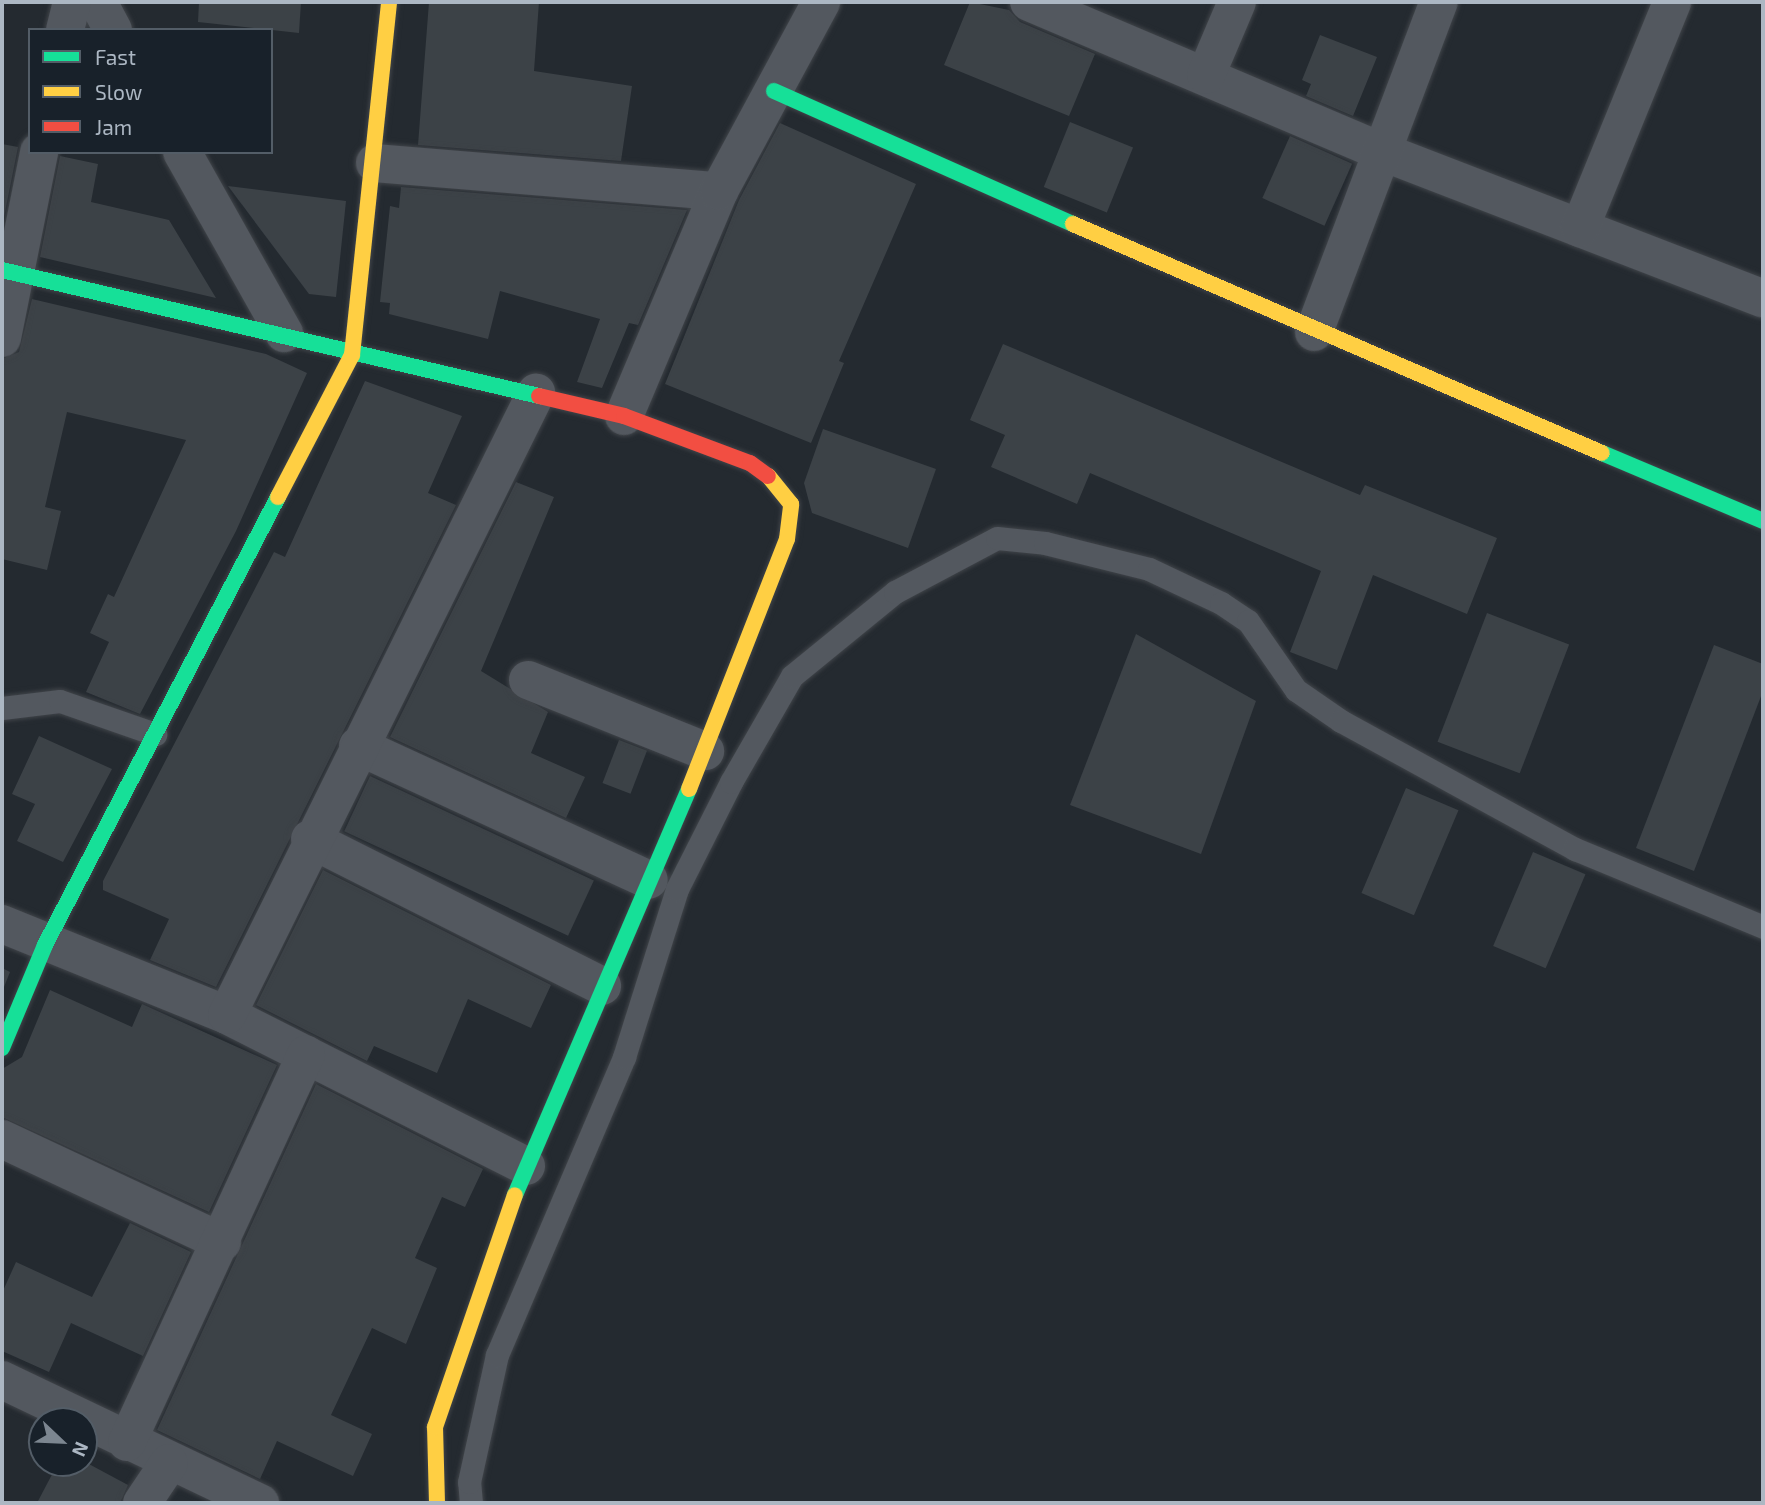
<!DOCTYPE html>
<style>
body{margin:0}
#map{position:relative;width:1765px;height:1505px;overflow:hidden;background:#242a30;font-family:"Exo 2",sans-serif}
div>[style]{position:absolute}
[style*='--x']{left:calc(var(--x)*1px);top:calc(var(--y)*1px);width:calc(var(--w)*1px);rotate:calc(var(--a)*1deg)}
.building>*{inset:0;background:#3c4247;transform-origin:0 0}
.roads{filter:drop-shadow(0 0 2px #404449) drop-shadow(0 0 2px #404449)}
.lane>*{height:23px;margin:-11.5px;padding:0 11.5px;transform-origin:11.5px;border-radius:11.5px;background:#53585f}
.street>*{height:38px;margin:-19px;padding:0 19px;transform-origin:19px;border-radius:19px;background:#53585f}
.fast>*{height:16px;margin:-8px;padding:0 8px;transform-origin:8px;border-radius:8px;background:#16e098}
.slow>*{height:16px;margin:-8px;padding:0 8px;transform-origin:8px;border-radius:8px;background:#ffcf43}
.jam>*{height:16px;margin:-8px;padding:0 8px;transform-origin:8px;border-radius:8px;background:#f24e42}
span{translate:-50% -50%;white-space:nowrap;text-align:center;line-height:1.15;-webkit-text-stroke:5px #18212a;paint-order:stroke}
.frame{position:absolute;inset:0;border:4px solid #acb7c3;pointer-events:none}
.legend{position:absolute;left:28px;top:28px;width:245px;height:126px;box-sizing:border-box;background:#18212a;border:2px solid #535d67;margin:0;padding:9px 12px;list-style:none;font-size:21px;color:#acb7c3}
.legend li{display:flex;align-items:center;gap:14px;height:35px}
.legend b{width:35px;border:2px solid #535d67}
.north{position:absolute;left:28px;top:1407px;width:70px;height:70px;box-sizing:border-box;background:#18212a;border:2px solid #535d67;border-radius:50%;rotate:113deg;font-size:19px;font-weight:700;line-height:28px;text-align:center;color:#acb7c3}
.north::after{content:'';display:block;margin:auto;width:24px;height:32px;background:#7c8690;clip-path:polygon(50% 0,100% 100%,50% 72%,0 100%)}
</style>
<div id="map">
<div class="building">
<div style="clip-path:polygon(199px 2px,301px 2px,299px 33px,198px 22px)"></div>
<div style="clip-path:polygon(429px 2px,539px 2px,534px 71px,632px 86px,621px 161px,418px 145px)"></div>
<div style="clip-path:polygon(970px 2px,1009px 10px,1020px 22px,1095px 54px,1069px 116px,944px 65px)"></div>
<div style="clip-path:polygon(1320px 35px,1377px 57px,1353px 116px,1306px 96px,1311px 84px,1302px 80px)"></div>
<div style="left:1070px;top:122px;width:68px;height:70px;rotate:22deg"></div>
<div style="clip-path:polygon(780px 123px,916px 184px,839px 361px,844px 363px,811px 443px,665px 384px,739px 200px)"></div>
<div style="left:1290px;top:136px;width:68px;height:68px;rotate:24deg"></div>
<div style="clip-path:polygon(2px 144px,18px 147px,2px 227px)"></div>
<div style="clip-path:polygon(60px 156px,98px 164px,91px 202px,169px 220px,216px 298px,40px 257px)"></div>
<div style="clip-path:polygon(228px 186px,346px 201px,336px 297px,309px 294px)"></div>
<div style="clip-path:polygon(401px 187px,687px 210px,638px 325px,629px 323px,602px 388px,577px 382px,600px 319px,500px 291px,488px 339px,389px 314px,390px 303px,380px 302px,390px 206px,399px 208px)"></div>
<div style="clip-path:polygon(32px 299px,266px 354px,307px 373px,236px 531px,140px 714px,86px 692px,109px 642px,90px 633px,108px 594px,114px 597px,186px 440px,67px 412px,45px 507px,61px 511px,47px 570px,2px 559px,2px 359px,19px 352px)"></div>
<div style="clip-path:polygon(1003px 344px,1360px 495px,1365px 485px,1497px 538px,1467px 614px,1373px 575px,1337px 670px,1290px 652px,1321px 571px,1090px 473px,1077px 504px,991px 467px,1005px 435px,970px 420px)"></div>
<div style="clip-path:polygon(365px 381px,462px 416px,428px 493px,456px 505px,216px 987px,150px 960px,169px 919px,103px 890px,103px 881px,274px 552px,285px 557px)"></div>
<div style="clip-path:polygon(823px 429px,936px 469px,908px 548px,812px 513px,804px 483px)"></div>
<div style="clip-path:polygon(516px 482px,554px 497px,481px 671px,548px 712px,531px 753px,585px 777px,566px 818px,390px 737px)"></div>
<div style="left:1487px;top:613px;width:88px;height:138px;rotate:21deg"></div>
<div style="clip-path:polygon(1136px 634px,1256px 701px,1201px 854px,1070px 805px)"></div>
<div style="clip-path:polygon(1714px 645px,1763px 664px,1763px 691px,1694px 871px,1636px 848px)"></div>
<div style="clip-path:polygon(39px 736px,112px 769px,63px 862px,17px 841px,35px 804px,12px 794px)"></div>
<div style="left:619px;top:740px;width:30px;height:46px;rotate:21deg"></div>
<div style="left:370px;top:776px;width:247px;height:61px;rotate:25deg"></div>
<div style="left:1406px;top:788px;width:57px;height:114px;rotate:23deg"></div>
<div style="left:1533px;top:852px;width:57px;height:102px;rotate:23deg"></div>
<div style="clip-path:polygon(323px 870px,551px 985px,531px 1028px,468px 999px,437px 1073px,374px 1046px,367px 1061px,256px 1005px)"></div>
<div style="clip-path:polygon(2px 968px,10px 972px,2px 992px)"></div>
<div style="clip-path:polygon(50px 990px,132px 1027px,142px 1004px,277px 1065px,209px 1212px,2px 1117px,2px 1069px,22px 1057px)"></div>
<div style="clip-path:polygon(316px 1084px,483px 1169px,465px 1207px,442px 1197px,415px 1258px,437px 1268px,406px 1344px,372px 1328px,331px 1415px,372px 1434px,353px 1476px,277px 1441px,260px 1479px,157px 1430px)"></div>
<div style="clip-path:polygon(130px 1223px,191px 1252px,143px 1356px,71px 1323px,49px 1372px,2px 1351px,2px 1293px,16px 1262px,92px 1297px)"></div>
<div style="clip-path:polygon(58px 1463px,87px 1463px,128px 1485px,120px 1503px,37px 1503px)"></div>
</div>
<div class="roads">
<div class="lane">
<div style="--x:2;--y:708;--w:58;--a:-6.9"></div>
<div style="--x:60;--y:701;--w:101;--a:19.2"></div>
<div style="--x:471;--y:1503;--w:21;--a:-95"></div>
<div style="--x:469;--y:1482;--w:130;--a:-77.6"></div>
<div style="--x:497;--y:1355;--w:324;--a:-66.9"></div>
<div style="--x:624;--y:1057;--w:176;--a:-72.5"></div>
<div style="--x:677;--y:889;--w:120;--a:-63.2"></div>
<div style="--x:731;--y:782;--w:122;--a:-60.1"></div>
<div style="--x:792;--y:676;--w:133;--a:-39.2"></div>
<div style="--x:895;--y:592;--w:115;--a:-27.9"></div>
<div style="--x:997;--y:538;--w:48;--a:5.9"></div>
<div style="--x:1045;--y:543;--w:107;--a:14"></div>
<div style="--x:1149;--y:569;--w:80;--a:25.3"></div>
<div style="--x:1221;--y:603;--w:32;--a:34"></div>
<div style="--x:1248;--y:621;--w:84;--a:55.2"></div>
<div style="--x:1296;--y:690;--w:55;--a:34.6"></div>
<div style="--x:1341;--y:721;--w:267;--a:28.7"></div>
<div style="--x:1575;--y:849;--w:204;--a:22.5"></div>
</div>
<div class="street">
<div style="--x:98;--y:2;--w:32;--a:62"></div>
<div style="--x:1029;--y:2;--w:384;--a:23"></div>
<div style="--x:1383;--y:152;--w:407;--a:21.1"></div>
<div style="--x:65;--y:30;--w:29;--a:-76"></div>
<div style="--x:1206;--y:75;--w:79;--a:-67"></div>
<div style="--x:182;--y:152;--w:208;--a:60.6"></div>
<div style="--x:375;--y:163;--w:345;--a:4.7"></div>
<div style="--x:1580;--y:228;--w:244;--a:-67.8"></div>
<div style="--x:1314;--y:332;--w:353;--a:-69.3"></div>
<div style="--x:2;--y:338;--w:190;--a:-78.7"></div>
<div style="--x:624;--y:416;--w:244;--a:-67.1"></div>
<div style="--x:719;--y:191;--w:215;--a:-61.6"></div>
<div style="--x:528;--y:680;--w:191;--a:21.9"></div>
<div style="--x:358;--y:746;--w:320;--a:24.7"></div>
<div style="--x:310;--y:839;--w:327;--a:26.7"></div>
<div style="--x:2;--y:924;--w:243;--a:22"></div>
<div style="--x:227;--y:1015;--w:335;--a:26.8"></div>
<div style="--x:227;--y:1015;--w:695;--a:-63.58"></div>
<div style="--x:2;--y:1139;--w:243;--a:25.1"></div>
<div style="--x:2;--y:1380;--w:286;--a:25.5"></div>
<div style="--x:127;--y:1442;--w:427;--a:-65.2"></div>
<div style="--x:142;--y:1503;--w:48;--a:-56"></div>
</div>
<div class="fast">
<div style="--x:774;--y:91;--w:327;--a:24"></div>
<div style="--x:2;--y:270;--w:552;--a:13.2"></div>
<div style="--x:1602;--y:453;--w:175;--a:22.9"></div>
<div style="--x:2;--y:1048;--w:112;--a:-67.3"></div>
<div style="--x:45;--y:945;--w:505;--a:-62.52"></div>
<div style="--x:515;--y:1195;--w:442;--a:-66.8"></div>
</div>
<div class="slow">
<div style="--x:1073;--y:224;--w:576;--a:23.41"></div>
<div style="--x:278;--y:497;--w:160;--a:-62.5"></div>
<div style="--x:352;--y:355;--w:355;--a:-84"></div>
<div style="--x:689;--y:789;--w:269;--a:-68.6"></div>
<div style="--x:787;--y:539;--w:35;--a:-83"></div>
<div style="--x:791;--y:504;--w:36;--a:-129"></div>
<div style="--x:437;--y:1503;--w:76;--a:-91.5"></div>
<div style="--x:435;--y:1427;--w:245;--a:-71"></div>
</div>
<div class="jam">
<div style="--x:539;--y:396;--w:87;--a:13.2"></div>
<div style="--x:624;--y:416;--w:134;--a:20.5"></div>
<div style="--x:750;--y:463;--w:22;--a:36"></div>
</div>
</div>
<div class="frame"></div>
<ul class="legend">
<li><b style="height:9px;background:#16e098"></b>Fast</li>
<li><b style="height:9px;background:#ffcf43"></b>Slow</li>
<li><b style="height:9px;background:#f24e42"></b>Jam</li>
</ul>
<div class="north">N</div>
</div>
